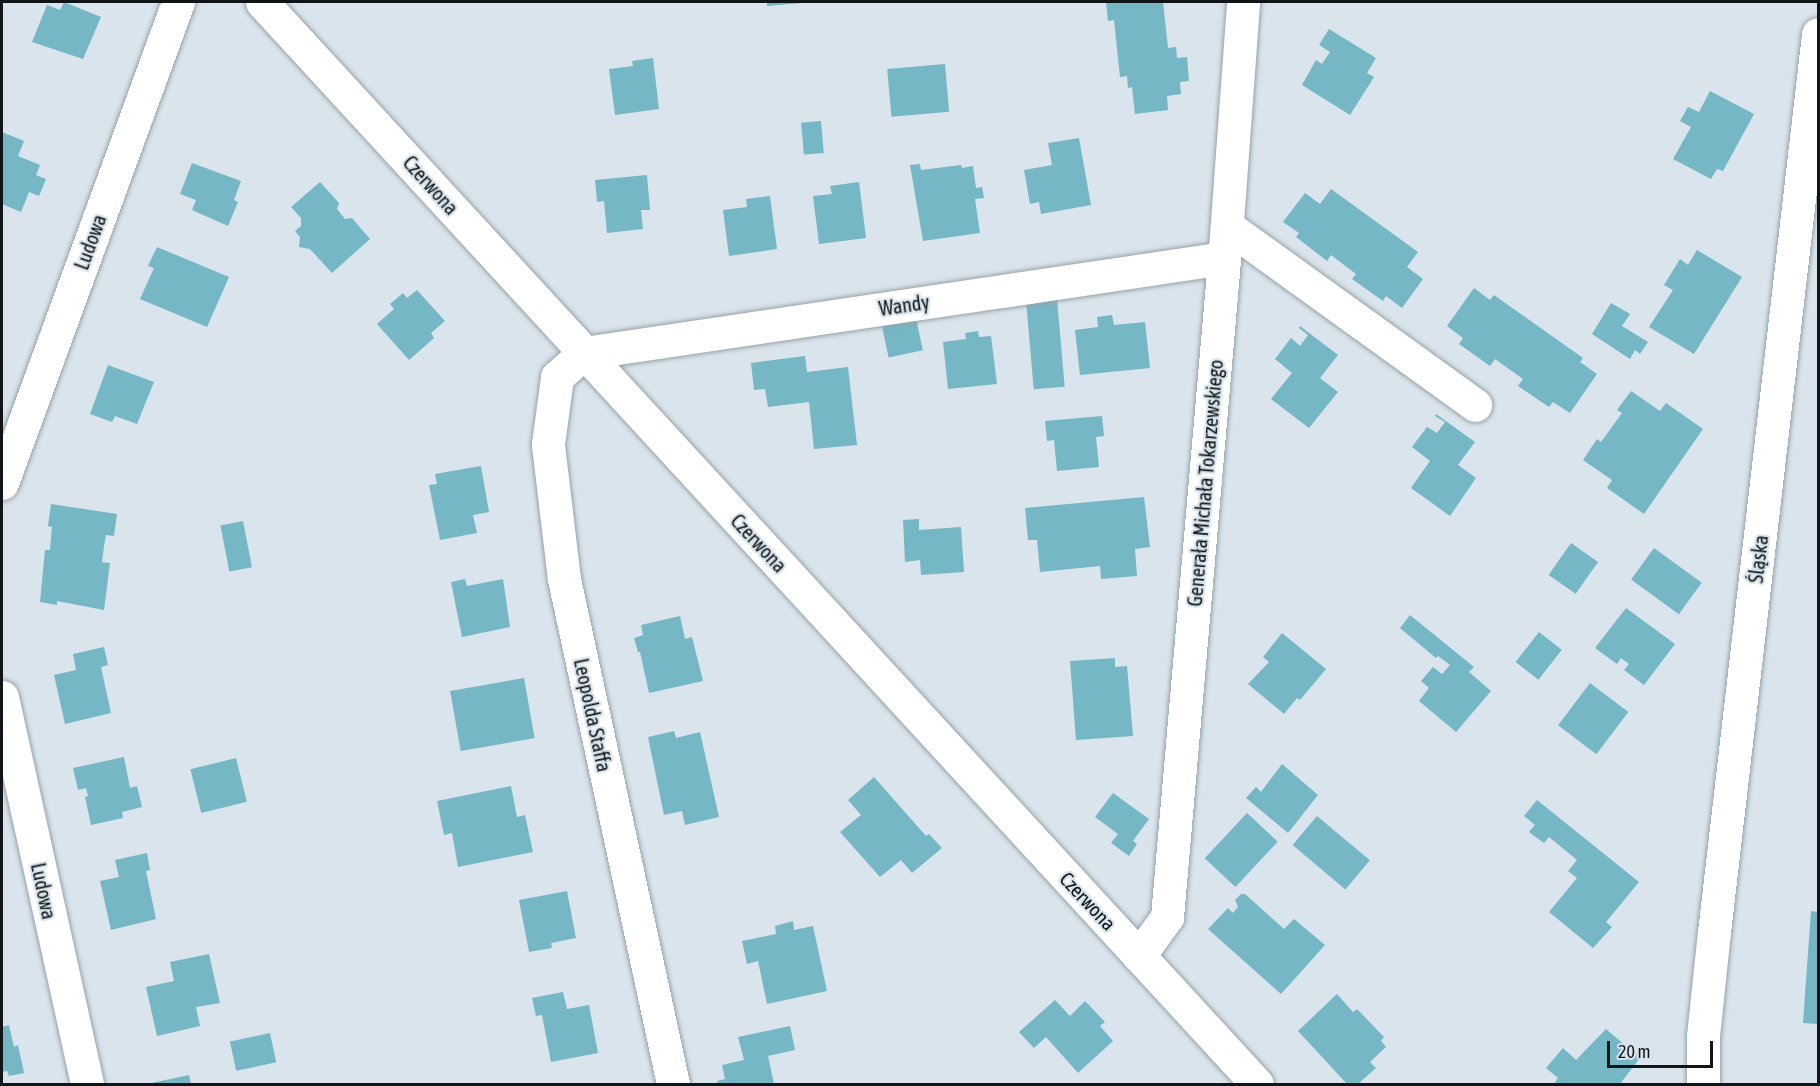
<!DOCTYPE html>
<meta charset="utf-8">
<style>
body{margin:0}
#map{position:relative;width:1820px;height:1086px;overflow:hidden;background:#d9e4ec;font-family:"Asap Condensed",sans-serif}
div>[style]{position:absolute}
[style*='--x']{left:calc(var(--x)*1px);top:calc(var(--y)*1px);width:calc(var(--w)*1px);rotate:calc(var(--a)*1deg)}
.building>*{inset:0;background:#75b7c4;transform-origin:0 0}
.roads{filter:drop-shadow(0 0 2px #97a2a9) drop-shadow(0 0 2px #97a2a9)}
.street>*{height:33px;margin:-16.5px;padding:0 16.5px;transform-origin:16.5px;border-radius:16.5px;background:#fff}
.secondary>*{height:33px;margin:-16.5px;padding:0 16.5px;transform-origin:16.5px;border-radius:16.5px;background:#fff}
span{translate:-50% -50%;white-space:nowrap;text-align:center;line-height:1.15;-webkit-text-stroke:4.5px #d9e4ec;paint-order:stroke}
.street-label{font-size:20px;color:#111517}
.frame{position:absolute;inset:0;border:3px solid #111517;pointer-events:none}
.scale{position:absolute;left:1607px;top:1041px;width:106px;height:27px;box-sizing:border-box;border:3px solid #111517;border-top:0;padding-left:8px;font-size:18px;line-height:21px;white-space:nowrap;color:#111517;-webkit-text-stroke:4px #d9e4ec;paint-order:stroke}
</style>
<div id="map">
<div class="building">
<div style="clip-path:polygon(64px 2px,101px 17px,83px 59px,32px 42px,47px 5px,60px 10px)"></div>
<div style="clip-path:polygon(767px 2px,802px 2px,802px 3px,767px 6px)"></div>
<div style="clip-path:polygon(1106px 2px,1163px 2px,1168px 48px,1176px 47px,1177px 58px,1187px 57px,1189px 81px,1180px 82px,1181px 94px,1167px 96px,1168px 110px,1135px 114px,1132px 87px,1128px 88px,1127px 76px,1120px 77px,1114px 20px,1108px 21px)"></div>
<div style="clip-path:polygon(1329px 29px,1376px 58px,1367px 73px,1374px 77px,1350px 115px,1302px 85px,1316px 60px,1322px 64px,1330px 52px,1319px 45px)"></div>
<div style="clip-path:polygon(653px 58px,659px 109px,615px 115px,609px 69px,633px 66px,632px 61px)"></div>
<div style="left:945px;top:64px;width:48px;height:58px;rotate:85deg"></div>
<div style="clip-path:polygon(1710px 91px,1754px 114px,1723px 171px,1717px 169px,1711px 179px,1673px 159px,1691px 127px,1680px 121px,1688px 107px,1699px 112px)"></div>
<div style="left:821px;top:121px;width:32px;height:20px;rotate:85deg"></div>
<div style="clip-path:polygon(2px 132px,24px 141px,18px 156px,40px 165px,36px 175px,46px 179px,39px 196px,29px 192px,21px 212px,2px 204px)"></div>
<div style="clip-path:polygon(1079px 138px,1091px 205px,1041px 214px,1039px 202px,1030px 204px,1024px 170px,1052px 165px,1048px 143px)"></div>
<div style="clip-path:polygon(192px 163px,241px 181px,234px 200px,238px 202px,228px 226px,192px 210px,196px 200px,180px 194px)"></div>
<div style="clip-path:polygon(920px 164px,921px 170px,961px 165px,962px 168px,973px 166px,976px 188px,982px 187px,984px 198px,975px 199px,980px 233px,923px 241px,910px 165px)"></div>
<div style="clip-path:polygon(647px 175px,650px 210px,641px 210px,643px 229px,607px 233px,604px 201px,597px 202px,595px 180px)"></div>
<div style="clip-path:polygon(320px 182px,339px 203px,337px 209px,345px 219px,352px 218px,370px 239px,332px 273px,310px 249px,299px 247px,300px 237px,295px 231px,301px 226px,301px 218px,291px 207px)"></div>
<div style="clip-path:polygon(859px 182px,866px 238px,819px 244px,813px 196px,832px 194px,830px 186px)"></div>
<div style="clip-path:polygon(1331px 189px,1418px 252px,1407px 267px,1423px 279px,1402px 308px,1386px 296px,1383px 301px,1352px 279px,1356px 274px,1331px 255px,1327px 261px,1296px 237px,1299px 233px,1283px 222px,1305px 193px,1320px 204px)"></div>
<div style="clip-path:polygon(770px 196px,777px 249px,729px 256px,723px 210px,747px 207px,746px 199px)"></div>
<div style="clip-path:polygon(157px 247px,229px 277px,207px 327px,140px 299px,154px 268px,148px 266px)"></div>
<div style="clip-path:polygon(1697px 250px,1742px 277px,1694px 354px,1649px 327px,1673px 290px,1664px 285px,1680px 259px,1688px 265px)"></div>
<div style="clip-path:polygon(1474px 288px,1490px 300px,1494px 295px,1583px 358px,1580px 362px,1597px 374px,1570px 413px,1553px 402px,1549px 407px,1518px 386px,1523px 379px,1495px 359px,1490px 366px,1459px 344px,1463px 338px,1447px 326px)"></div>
<div style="clip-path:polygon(417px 290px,445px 321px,431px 333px,434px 338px,409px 360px,377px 324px,394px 309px,390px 304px,403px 293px,407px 298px)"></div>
<div style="left:1057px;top:299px;width:88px;height:31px;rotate:85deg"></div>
<div style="clip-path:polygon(1611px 303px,1630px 314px,1622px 326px,1648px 342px,1640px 354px,1635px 350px,1630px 359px,1592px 334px)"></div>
<div style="clip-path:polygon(1112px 315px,1114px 325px,1145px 322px,1150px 368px,1080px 375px,1075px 330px,1098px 327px,1097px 317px)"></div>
<div style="left:916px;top:318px;width:33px;height:35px;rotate:78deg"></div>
<div style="clip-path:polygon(1300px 326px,1338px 355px,1320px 378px,1338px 392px,1309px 428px,1271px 399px,1292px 373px,1275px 359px,1291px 338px,1300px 346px,1308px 335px,1299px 328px)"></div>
<div style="clip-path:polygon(978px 331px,979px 337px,991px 336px,997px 384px,948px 389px,943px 342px,966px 339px,965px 333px)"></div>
<div style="clip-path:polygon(805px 356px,807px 372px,848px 367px,857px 445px,814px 449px,809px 402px,768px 407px,765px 389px,754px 390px,751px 363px)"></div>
<div style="clip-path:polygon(108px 365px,154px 382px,137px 424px,115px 416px,112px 422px,90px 414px)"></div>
<div style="clip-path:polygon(1631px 391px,1660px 411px,1666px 403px,1703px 429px,1644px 514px,1607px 488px,1612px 480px,1583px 460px,1597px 439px,1601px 442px,1622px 413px,1617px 410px)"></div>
<div style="clip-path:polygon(1436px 414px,1475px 442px,1458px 465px,1476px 478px,1450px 516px,1411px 488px,1430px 461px,1412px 447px,1427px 427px,1437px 433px,1445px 422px,1435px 416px)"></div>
<div style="clip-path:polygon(1102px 416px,1104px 436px,1096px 437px,1099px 467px,1057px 471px,1054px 440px,1047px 441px,1045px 421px)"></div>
<div style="clip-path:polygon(481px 466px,489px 512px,473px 515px,477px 533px,440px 540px,429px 485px,437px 484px,435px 474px)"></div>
<div style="clip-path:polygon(1144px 497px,1150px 547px,1135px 549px,1137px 576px,1101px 579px,1100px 566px,1040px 572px,1037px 540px,1028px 540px,1025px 508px)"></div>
<div style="clip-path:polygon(51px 504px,117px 514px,114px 536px,106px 535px,104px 546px,102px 562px,110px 563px,104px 610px,57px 601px,57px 605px,40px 602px,45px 550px,50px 550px,52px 527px,48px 526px)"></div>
<div style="clip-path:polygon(919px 519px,919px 530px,961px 527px,964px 572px,921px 575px,920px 560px,905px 562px,903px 520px)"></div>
<div style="left:243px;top:521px;width:47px;height:23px;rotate:79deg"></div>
<div style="left:1571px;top:543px;width:33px;height:39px;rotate:35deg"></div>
<div style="left:1654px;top:548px;width:59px;height:39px;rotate:36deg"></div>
<div style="clip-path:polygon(465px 579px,467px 586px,503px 579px,510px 627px,462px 637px,451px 582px)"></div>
<div style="clip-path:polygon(1626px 608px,1675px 644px,1644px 685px,1624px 670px,1629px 664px,1621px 658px,1617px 664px,1595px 648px)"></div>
<div style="clip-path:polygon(1410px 615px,1474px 667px,1469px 672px,1491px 691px,1456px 732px,1419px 701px,1429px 688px,1421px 681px,1433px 667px,1442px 674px,1450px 665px,1438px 656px,1436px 658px,1400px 628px)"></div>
<div style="clip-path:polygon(680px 616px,685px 639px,692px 637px,703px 681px,649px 693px,640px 652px,638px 652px,634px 638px,643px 635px,641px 625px)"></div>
<div style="left:1539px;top:632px;width:29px;height:38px;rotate:38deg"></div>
<div style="clip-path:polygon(1282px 633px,1326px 669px,1300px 700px,1297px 698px,1284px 714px,1248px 684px,1269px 662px,1263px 657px)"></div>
<div style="clip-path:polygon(104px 647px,108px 665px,101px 667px,111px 713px,65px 724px,54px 675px,76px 670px,73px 654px)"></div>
<div style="clip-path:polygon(1115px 658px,1115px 667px,1127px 666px,1133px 736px,1076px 740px,1070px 661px)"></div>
<div style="left:524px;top:678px;width:61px;height:75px;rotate:80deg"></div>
<div style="left:1590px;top:683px;width:48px;height:53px;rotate:37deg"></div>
<div style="clip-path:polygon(674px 731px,676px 738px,700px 732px,719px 817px,685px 825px,682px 811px,664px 815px,648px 737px)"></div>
<div style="clip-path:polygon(124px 757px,130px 788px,137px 786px,142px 807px,122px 812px,123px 818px,91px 825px,85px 797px,88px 796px,86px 788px,78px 790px,73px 768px)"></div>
<div style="left:236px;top:758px;width:45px;height:47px;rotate:76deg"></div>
<div style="clip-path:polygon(1282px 764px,1318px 795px,1288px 833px,1246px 798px,1256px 787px,1261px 792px)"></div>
<div style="clip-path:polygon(874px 777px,926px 836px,929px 834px,942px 848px,912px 873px,901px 860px,880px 877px,840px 832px,861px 815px,848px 800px)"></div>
<div style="clip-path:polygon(511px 786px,517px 817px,525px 815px,533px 852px,458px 867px,452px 833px,444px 835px,437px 801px)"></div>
<div style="clip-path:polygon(1113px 793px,1149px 819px,1133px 841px,1137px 844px,1129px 856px,1111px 843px,1118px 834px,1095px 817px)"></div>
<div style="clip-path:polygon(1537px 800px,1639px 882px,1606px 922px,1612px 927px,1593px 948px,1549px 912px,1577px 878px,1568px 871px,1577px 860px,1549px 837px,1544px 843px,1529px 832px,1535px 825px,1524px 816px)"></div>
<div style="left:1247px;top:813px;width:42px;height:62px;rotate:43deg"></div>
<div style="left:1317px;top:816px;width:69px;height:38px;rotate:40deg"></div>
<div style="clip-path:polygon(147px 853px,150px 870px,146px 871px,156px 919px,111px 930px,100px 881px,119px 877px,115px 860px)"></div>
<div style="clip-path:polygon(567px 891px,576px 938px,551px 943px,552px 948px,529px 952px,519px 900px)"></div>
<div style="clip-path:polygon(1241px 894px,1245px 894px,1284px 929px,1294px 919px,1325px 945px,1281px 994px,1208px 929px,1228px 908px,1233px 913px,1238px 907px,1235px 900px)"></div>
<div style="clip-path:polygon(1811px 911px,1818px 912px,1818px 1024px,1803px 1023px)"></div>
<div style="clip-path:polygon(793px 921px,794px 930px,813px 926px,827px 991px,767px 1004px,758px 961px,747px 964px,742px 941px,776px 934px,775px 926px)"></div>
<div style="clip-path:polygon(209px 954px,220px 1003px,196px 1007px,200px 1026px,157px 1036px,146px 987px,174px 981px,170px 962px)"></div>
<div style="clip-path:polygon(563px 992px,567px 1009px,589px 1005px,598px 1053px,551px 1062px,542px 1015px,536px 1016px,532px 998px)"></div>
<div style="clip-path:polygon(1337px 994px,1353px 1012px,1357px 1009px,1384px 1037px,1381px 1041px,1386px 1047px,1370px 1062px,1376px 1068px,1358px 1084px,1347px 1084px,1298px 1031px)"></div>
<div style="clip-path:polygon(1055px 1000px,1070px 1016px,1085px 1001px,1105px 1022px,1100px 1026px,1113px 1041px,1078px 1073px,1046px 1037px,1034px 1048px,1019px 1032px)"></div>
<div style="clip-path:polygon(9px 1025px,14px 1047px,18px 1045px,24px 1073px,9px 1076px,7px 1071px,2px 1072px,2px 1027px)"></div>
<div style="clip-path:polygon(790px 1026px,795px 1050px,768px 1056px,774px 1084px,718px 1084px,717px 1081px,725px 1079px,722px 1065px,744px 1060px,738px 1037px)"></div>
<div style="clip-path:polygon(1606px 1029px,1640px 1058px,1620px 1084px,1558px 1084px,1555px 1082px,1558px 1078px,1546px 1068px,1563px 1048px,1576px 1060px)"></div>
<div style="left:270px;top:1033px;width:30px;height:41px;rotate:78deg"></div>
<div style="clip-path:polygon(189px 1075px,191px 1084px,147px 1084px)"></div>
</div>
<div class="roads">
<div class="street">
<div style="--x:1227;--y:226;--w:306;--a:35.8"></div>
<div style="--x:2;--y:483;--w:512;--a:-69.9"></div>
<div style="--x:2;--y:697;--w:396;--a:77.6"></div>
<div style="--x:1139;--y:956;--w:48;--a:-54.3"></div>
<div style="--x:1167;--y:917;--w:671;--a:-85.04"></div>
<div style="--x:1225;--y:249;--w:248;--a:-85.8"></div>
<div style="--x:673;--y:1084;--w:517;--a:-102.18"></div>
<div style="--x:564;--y:579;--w:136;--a:-96.8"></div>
<div style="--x:548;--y:444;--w:68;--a:-82.3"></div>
<div style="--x:557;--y:377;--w:36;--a:-42"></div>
<div style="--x:584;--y:353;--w:647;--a:-8.44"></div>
<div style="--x:1703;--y:1084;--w:48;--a:-90"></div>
<div style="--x:1703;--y:1036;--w:105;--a:-84"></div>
<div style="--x:1714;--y:932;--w:904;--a:-83.39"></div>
</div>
<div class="secondary">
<div style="--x:262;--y:2;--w:1470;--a:47.4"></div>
</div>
</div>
<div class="street-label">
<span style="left:431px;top:185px;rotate:48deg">Czerwona</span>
<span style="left:90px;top:242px;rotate:-70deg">Ludowa</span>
<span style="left:904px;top:305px;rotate:-8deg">Wandy</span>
<span style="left:1205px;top:483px;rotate:-85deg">Generała Michała Tokarzewskiego</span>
<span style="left:759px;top:543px;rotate:47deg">Czerwona</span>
<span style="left:1758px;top:559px;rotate:-83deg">Śląska</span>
<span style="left:593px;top:715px;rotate:78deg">Leopolda Staffa</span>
<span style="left:44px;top:891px;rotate:78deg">Ludowa</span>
<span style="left:1088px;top:901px;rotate:47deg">Czerwona</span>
</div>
<div class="frame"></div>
<div class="scale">20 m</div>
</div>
